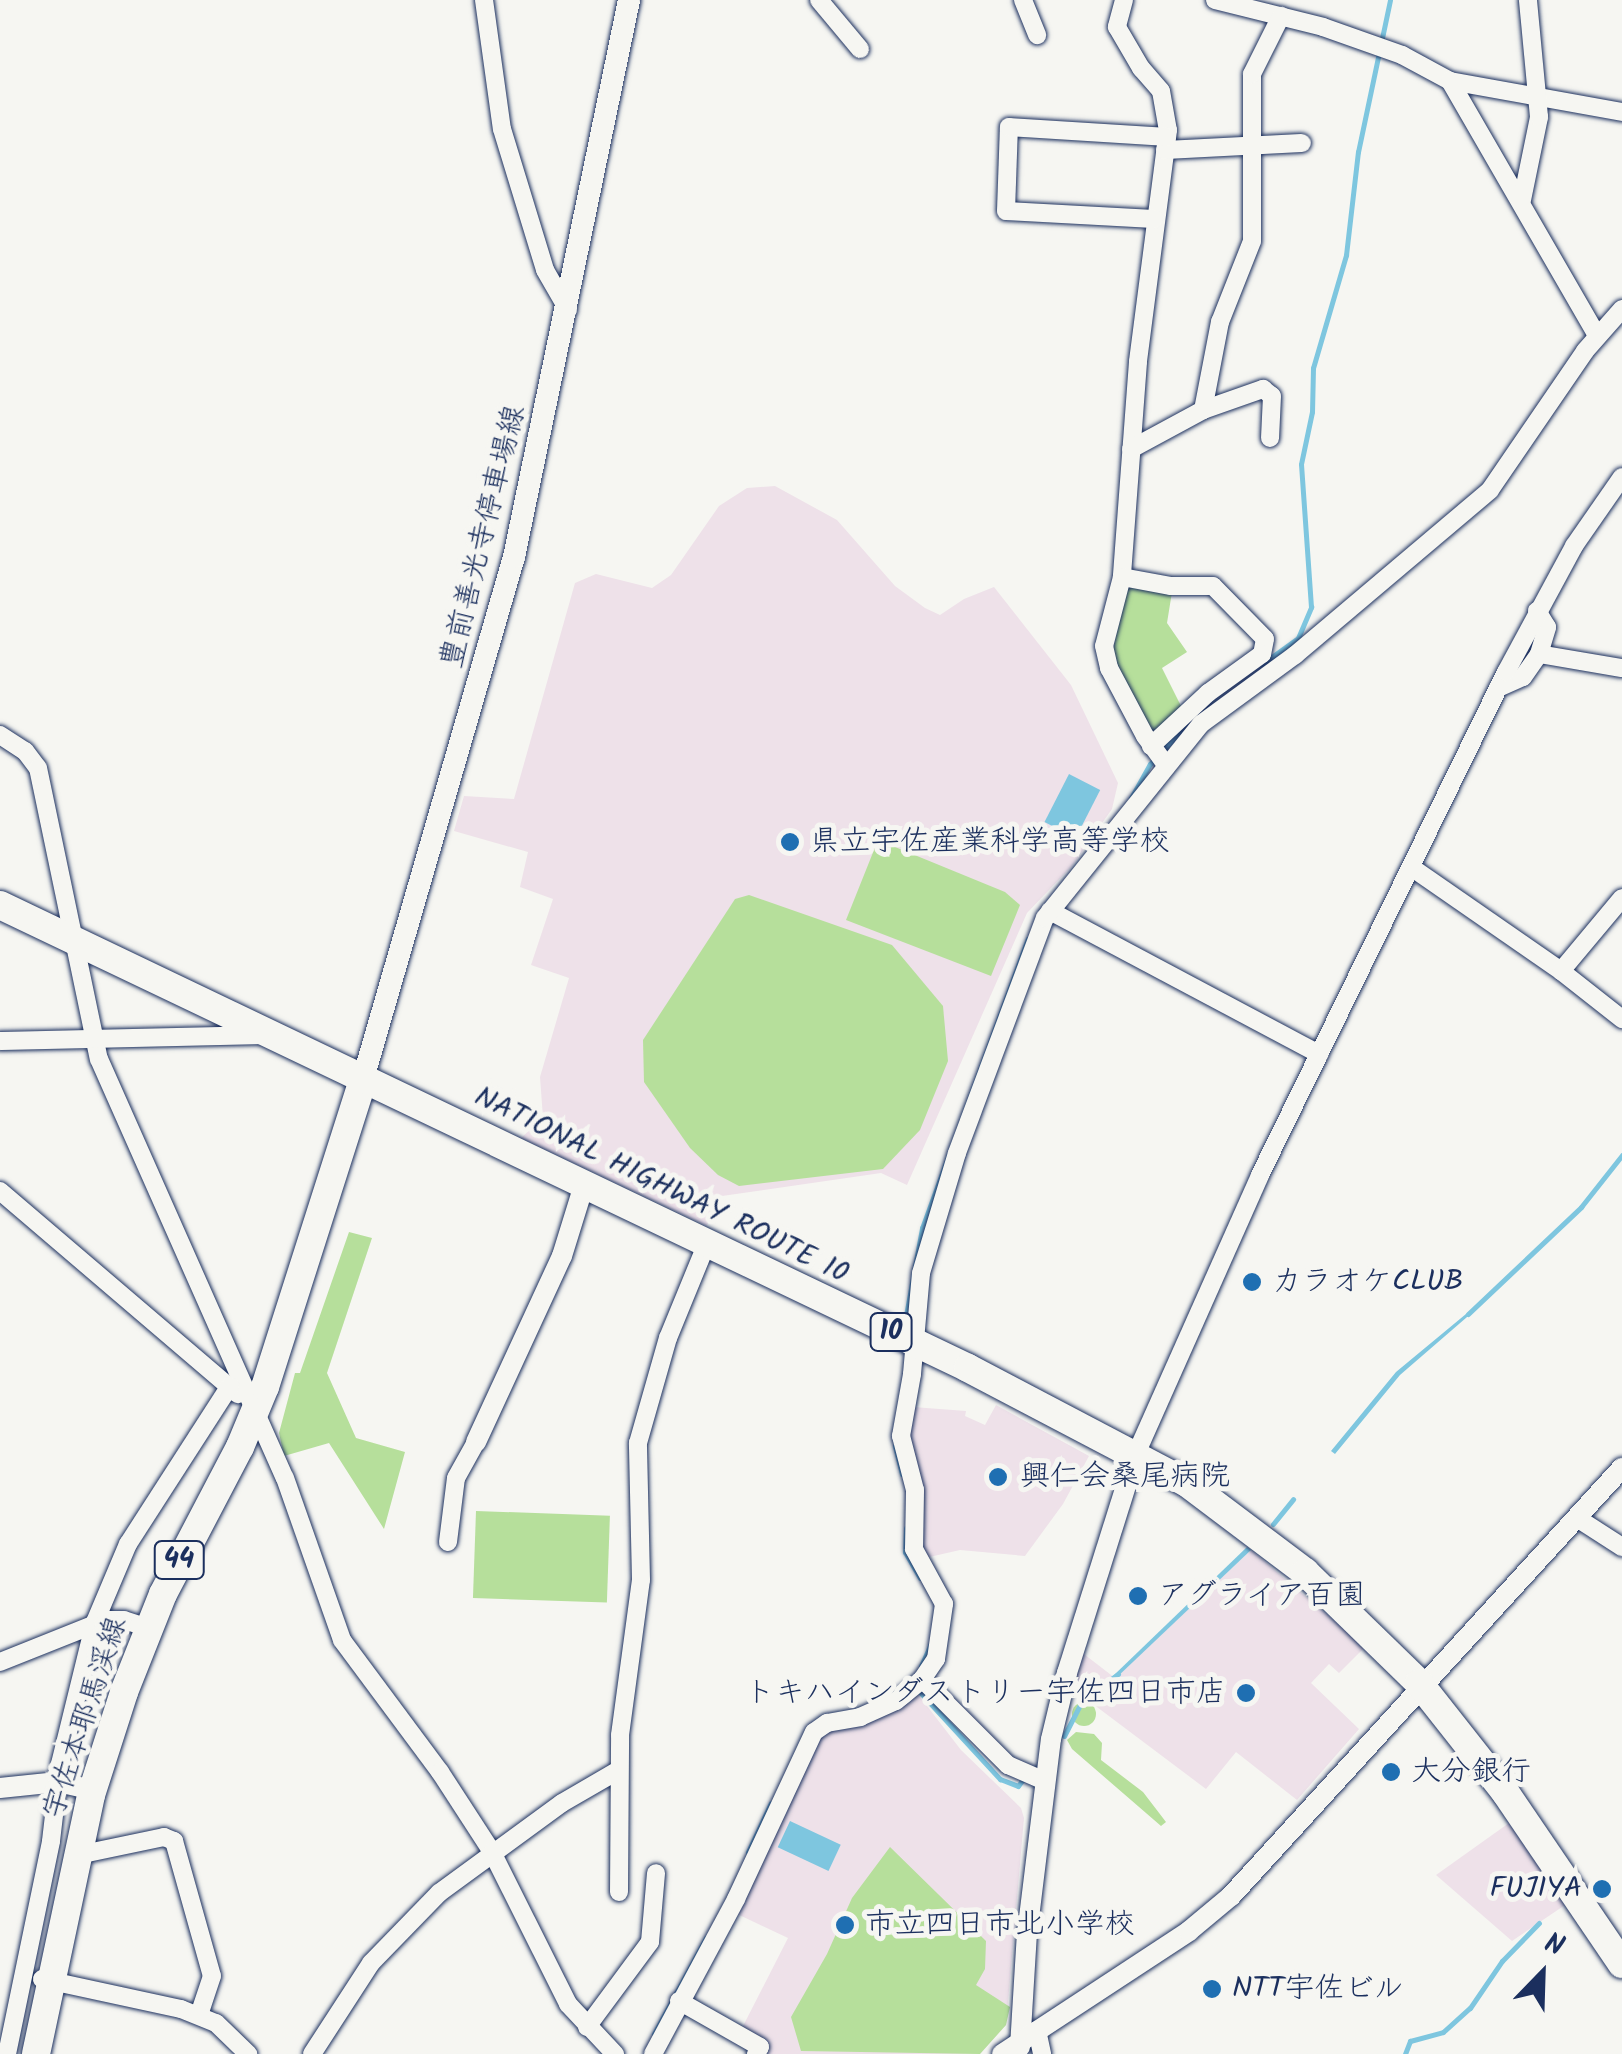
<!DOCTYPE html>
<meta charset="utf-8">
<style>
body{margin:0}
#map{position:relative;width:1622px;height:2054px;overflow:hidden;background:#f6f6f2;font-family:Kalam,"Klee One",sans-serif}
div>[style]{position:absolute}
[style*='--x']{left:calc(var(--x)*1px);top:calc(var(--y)*1px);width:calc(var(--w)*1px);rotate:calc(var(--a)*1deg)}
.built>*{inset:0;background:#eee1e9}
.green>*{inset:0;background:#b6df9b;transform-origin:0 0}
.round{border-radius:50%}
.water>*{inset:0;background:#7ec6df;transform-origin:0 0}
.stream>*{height:5px;margin:-2.5px;padding:0 2.5px;transform-origin:2.5px;border-radius:2.5px;background:#7ec6df}
.roads{filter:drop-shadow(0 0 2px #1b2f5e) drop-shadow(0 0 2px #1b2f5e)}
.minor>*{height:18px;margin:-9px;padding:0 9px;transform-origin:9px;border-radius:9px;background:#f6f6f2}
.tertiary>*{height:20px;margin:-10px;padding:0 10px;transform-origin:10px;border-radius:10px;background:#f6f6f2}
.secondary>*{height:22px;margin:-11px;padding:0 11px;transform-origin:11px;border-radius:11px;background:#f6f6f2}
.primary>*{height:28px;margin:-14px;padding:0 14px;transform-origin:14px;border-radius:14px;background:#f6f6f2}
.trunk>*{height:28px;margin:-14px;padding:0 14px;transform-origin:14px;border-radius:14px;background:#f6f6f2}
.dots>*{width:28px;height:28px;translate:-50% -50%;box-sizing:border-box;border:5px solid #f6f6f2;border-radius:50%}
span{translate:-50% -50%;white-space:nowrap;text-align:center;line-height:1.15;-webkit-text-stroke:10px #f6f6f2;paint-order:stroke}
.shield-label span{padding:2px 8px;background:#f6f6f2;border:2px solid;border-radius:8px;-webkit-text-stroke-width:0}
.shield-label{font-size:28px;color:#1b2f5e;font-weight:700}
.street-label{font-size:30px;color:#1b2f5e}
.poi-label{font-size:30px;color:#1b2f5e}
.left{translate:0 -50%;text-align:left}
.right{translate:-100% -50%;text-align:right}
.north{position:absolute;left:1492px;top:1924px;width:100px;height:100px;-webkit-text-stroke:8px #f6f6f2;paint-order:stroke;rotate:23deg;font-size:28px;font-weight:700;line-height:40px;text-align:center;color:#1b2f5e}
.north::after{content:'';display:block;margin:auto;width:35px;height:45px;background:#1b2f5e;clip-path:polygon(50% 0,100% 100%,50% 72%,0 100%)}
</style>
<div id="map">
<div class="built">
<div style="clip-path:polygon(775px 486px,837px 520px,895px 586px,925px 608px,940px 615px,964px 599px,994px 587px,1071px 685px,1118px 783px,1112px 809px,1072px 866px,1027px 913px,907px 1185px,881px 1173px,715px 1197px,707px 1226px,521px 1138px,543px 1118px,540px 1077px,569px 978px,531px 965px,553px 899px,520px 887px,528px 852px,454px 831px,464px 796px,514px 799px,575px 583px,596px 574px,652px 588px,671px 575px,719px 506px,747px 488px)"></div>
<div style="clip-path:polygon(996px 1405px,1089px 1456px,1063px 1504px,1025px 1556px,960px 1550px,925px 1558px,917px 1542px,909px 1433px,913px 1407px,966px 1411px,965px 1416px,985px 1425px)"></div>
<div style="clip-path:polygon(1251px 1550px,1365px 1647px,1339px 1673px,1329px 1664px,1311px 1683px,1359px 1729px,1297px 1800px,1236px 1752px,1206px 1789px,1069px 1686px,1080px 1651px,1115px 1678px)"></div>
<div style="clip-path:polygon(917px 1693px,961px 1750px,1021px 1808px,1024px 1818px,1006px 2025px,980px 2054px,762px 2054px,741px 2030px,788px 1938px,733px 1912px,816px 1738px)"></div>
<div style="clip-path:polygon(1509px 1823px,1565px 1905px,1512px 1941px,1436px 1875px)"></div>
</div>
<div class="green">
<div style="clip-path:polygon(1127px 583px,1172px 592px,1167px 623px,1187px 652px,1162px 668px,1182px 708px,1153px 733px,1112px 655px)"></div>
<div style="clip-path:polygon(878px 840px,1005px 892px,1020px 905px,991px 976px,846px 920px)"></div>
<div style="clip-path:polygon(749px 895px,892px 945px,943px 1006px,948px 1061px,920px 1130px,883px 1169px,739px 1186px,718px 1175px,690px 1148px,644px 1082px,643px 1040px,735px 899px)"></div>
<div style="clip-path:polygon(349px 1232px,372px 1238px,327px 1373px,356px 1438px,405px 1452px,384px 1529px,329px 1443px,284px 1456px,279px 1433px,295px 1373px,300px 1373px)"></div>
<div style="left:476px;top:1511px;width:134px;height:87px;rotate:2deg"></div>
<div class="round" style="left:1072px;top:1702px;width:24px;height:24px"></div>
<div style="clip-path:polygon(1076px 1732px,1094px 1734px,1102px 1743px,1101px 1760px,1143px 1792px,1166px 1822px,1161px 1826px,1072px 1749px,1067px 1740px)"></div>
<div style="clip-path:polygon(890px 1847px,986px 1941px,985px 1969px,976px 1985px,1010px 2007px,1006px 2025px,980px 2054px,801px 2051px,791px 2017px,827px 1954px,852px 1898px)"></div>
</div>
<div class="water">
<div style="left:1069px;top:774px;width:35px;height:54px;rotate:27deg"></div>
<div style="clip-path:polygon(1472px 1309px,1474px 1311px,1400px 1375px,1335px 1454px,1331px 1451px,1396px 1372px)"></div>
<div style="clip-path:polygon(1247px 1547px,1251px 1550px,1115px 1679px,1113px 1676px)"></div>
<div style="left:790px;top:1821px;width:56px;height:29px;rotate:25deg"></div>
</div>
<div class="stream">
<div style="--x:1262;--y:664;--w:44;--a:-35.8"></div>
<div style="--x:1298;--y:638;--w:34;--a:-67"></div>
<div style="--x:1311;--y:607;--w:143;--a:-94"></div>
<div style="--x:1301;--y:464;--w:53;--a:-78.1"></div>
<div style="--x:1312;--y:412;--w:44;--a:-88.7"></div>
<div style="--x:1313;--y:368;--w:118;--a:-73.7"></div>
<div style="--x:1346;--y:255;--w:104;--a:-83.4"></div>
<div style="--x:1358;--y:152;--w:155;--a:-78.1"></div>
<div style="--x:1131;--y:798;--w:39;--a:-61"></div>
<div style="--x:1150;--y:764;--w:60;--a:-47"></div>
<div style="--x:1468;--y:1314;--w:156;--a:-43.4"></div>
<div style="--x:1581;--y:1207;--w:66;--a:-51.7"></div>
<div style="--x:905;--y:1321;--w:95;--a:-79.6"></div>
<div style="--x:922;--y:1228;--w:308;--a:-69.9"></div>
<div style="--x:895;--y:1446;--w:29;--a:76"></div>
<div style="--x:1273;--y:1524;--w:32;--a:-51"></div>
<div style="--x:906;--y:1528;--w:24;--a:92"></div>
<div style="--x:905;--y:1552;--w:30;--a:60"></div>
<div style="--x:921;--y:1666;--w:24;--a:-66"></div>
<div style="--x:919;--y:1691;--w:120;--a:47.4"></div>
<div style="--x:1000;--y:1779;--w:19;--a:21"></div>
<div style="--x:1018;--y:1786;--w:9;--a:-54"></div>
<div style="--x:1064;--y:1736;--w:42;--a:-62.8"></div>
<div style="--x:1083;--y:1699;--w:43;--a:-35.5"></div>
<div style="--x:748;--y:1852;--w:54;--a:-64.9"></div>
<div style="--x:654;--y:2034;--w:109;--a:-61.6"></div>
<div style="--x:1405;--y:2054;--w:14;--a:-69"></div>
<div style="--x:1410;--y:2041;--w:34;--a:-15"></div>
<div style="--x:1443;--y:2032;--w:36;--a:-42"></div>
<div style="--x:1470;--y:2008;--w:57;--a:-55.8"></div>
<div style="--x:1502;--y:1961;--w:53;--a:-45.8"></div>
</div>
<div class="roads">
<div class="minor">
<div style="--x:484;--y:0;--w:130;--a:82.1"></div>
<div style="--x:502;--y:129;--w:147;--a:73"></div>
<div style="--x:545;--y:270;--w:46;--a:60.1"></div>
<div style="--x:819;--y:0;--w:64;--a:50.1"></div>
<div style="--x:1023;--y:0;--w:38;--a:68"></div>
<div style="--x:1124;--y:0;--w:28;--a:105"></div>
<div style="--x:1117;--y:27;--w:48;--a:59.7"></div>
<div style="--x:1141;--y:68;--w:30;--a:49"></div>
<div style="--x:1161;--y:91;--w:40;--a:80"></div>
<div style="--x:1168;--y:130;--w:234;--a:97.4"></div>
<div style="--x:1138;--y:362;--w:216;--a:94.3"></div>
<div style="--x:1122;--y:577;--w:71;--a:104.6"></div>
<div style="--x:1104;--y:646;--w:23;--a:77"></div>
<div style="--x:1109;--y:668;--w:77;--a:62.1"></div>
<div style="--x:1145;--y:736;--w:34;--a:54"></div>
<div style="--x:1215;--y:0;--w:111;--a:14"></div>
<div style="--x:1323;--y:27;--w:84;--a:19.5"></div>
<div style="--x:1402;--y:55;--w:55;--a:28.4"></div>
<div style="--x:1450;--y:81;--w:294;--a:60"></div>
<div style="--x:1450;--y:81;--w:175;--a:10.2"></div>
<div style="--x:1165;--y:150;--w:137;--a:-2.9"></div>
<div style="--x:1522;--y:200;--w:85;--a:-78.4"></div>
<div style="--x:1539;--y:117;--w:118;--a:-95.4"></div>
<div style="--x:1154;--y:219;--w:148;--a:-176.9"></div>
<div style="--x:1006;--y:211;--w:84;--a:-88"></div>
<div style="--x:1009;--y:127;--w:158;--a:3.6"></div>
<div style="--x:1203;--y:410;--w:90;--a:-79.1"></div>
<div style="--x:1220;--y:322;--w:87;--a:-68.4"></div>
<div style="--x:1252;--y:241;--w:167;--a:-90"></div>
<div style="--x:1252;--y:74;--w:65;--a:-63.4"></div>
<div style="--x:1131;--y:449;--w:82;--a:-28.4"></div>
<div style="--x:1203;--y:410;--w:64;--a:-19.3"></div>
<div style="--x:1263;--y:389;--w:11;--a:38"></div>
<div style="--x:1272;--y:396;--w:42;--a:92.7"></div>
<div style="--x:1122;--y:577;--w:50;--a:10.4"></div>
<div style="--x:1171;--y:586;--w:42;--a:0"></div>
<div style="--x:1213;--y:586;--w:74;--a:45.5"></div>
<div style="--x:1265;--y:639;--w:15;--a:101"></div>
<div style="--x:1262;--y:654;--w:67;--a:144.2"></div>
<div style="--x:1208;--y:693;--w:78;--a:137.1"></div>
<div style="--x:1539;--y:654;--w:84;--a:9.6"></div>
<div style="--x:1498;--y:688;--w:27;--a:-24"></div>
<div style="--x:1523;--y:677;--w:28;--a:-55"></div>
<div style="--x:1539;--y:654;--w:28;--a:-73"></div>
<div style="--x:1547;--y:627;--w:19;--a:-122"></div>
<div style="--x:0;--y:735;--w:30;--a:33"></div>
<div style="--x:25;--y:751;--w:21;--a:53"></div>
<div style="--x:38;--y:768;--w:297;--a:78.2"></div>
<div style="--x:99;--y:1059;--w:458;--a:66.1"></div>
<div style="--x:285;--y:1478;--w:172;--a:70.6"></div>
<div style="--x:342;--y:1640;--w:164;--a:53.4"></div>
<div style="--x:440;--y:1772;--w:95;--a:57"></div>
<div style="--x:492;--y:1852;--w:170;--a:63.4"></div>
<div style="--x:568;--y:2004;--w:69;--a:46.8"></div>
<div style="--x:1411;--y:867;--w:183;--a:34.7"></div>
<div style="--x:1561;--y:971;--w:78;--a:38.2"></div>
<div style="--x:1050;--y:911;--w:305;--a:28"></div>
<div style="--x:1561;--y:971;--w:95;--a:-50.1"></div>
<div style="--x:0;--y:1041;--w:266;--a:-1.3"></div>
<div style="--x:0;--y:1191;--w:313;--a:40.5"></div>
<div style="--x:1136;--y:1454;--w:305;--a:-66"></div>
<div style="--x:1260;--y:1175;--w:560;--a:-63.94"></div>
<div style="--x:1506;--y:672;--w:143;--a:-61.6"></div>
<div style="--x:1574;--y:546;--w:84;--a:-55.2"></div>
<div style="--x:1577;--y:1518;--w:54;--a:32.8"></div>
<div style="--x:448;--y:1542;--w:64;--a:-82.9"></div>
<div style="--x:456;--y:1478;--w:41;--a:-60.9"></div>
<div style="--x:0;--y:1662;--w:113;--a:-21.8"></div>
<div style="--x:105;--y:1620;--w:19;--a:0"></div>
<div style="--x:124;--y:1620;--w:25;--a:18"></div>
<div style="--x:922;--y:1679;--w:122;--a:45"></div>
<div style="--x:1008;--y:1765;--w:40;--a:23.4"></div>
<div style="--x:78;--y:1855;--w:88;--a:-11.8"></div>
<div style="--x:164;--y:1837;--w:11;--a:22"></div>
<div style="--x:174;--y:1841;--w:140;--a:74.3"></div>
<div style="--x:212;--y:1976;--w:41;--a:108.4"></div>
<div style="--x:619;--y:1892;--w:157;--a:-89.6"></div>
<div style="--x:620;--y:1735;--w:156;--a:-82.3"></div>
<div style="--x:641;--y:1580;--w:137;--a:-91.3"></div>
<div style="--x:638;--y:1443;--w:109;--a:-74.1"></div>
<div style="--x:668;--y:1338;--w:103;--a:-67.7"></div>
<div style="--x:42;--y:1979;--w:142;--a:12.2"></div>
<div style="--x:181;--y:2009;--w:38;--a:22"></div>
<div style="--x:216;--y:2023;--w:45;--a:44.1"></div>
<div style="--x:679;--y:2001;--w:93;--a:29.6"></div>
<div style="--x:760;--y:2047;--w:8;--a:120"></div>
<div style="--x:587;--y:2027;--w:106;--a:-53.5"></div>
<div style="--x:650;--y:1942;--w:69;--a:-85"></div>
<div style="--x:1037;--y:2030;--w:25;--a:78"></div>
<div style="--x:7;--y:2054;--w:217;--a:-78.3"></div>
<div style="--x:51;--y:1841;--w:78;--a:-83.3"></div>
<div style="--x:60;--y:1764;--w:146;--a:-76.2"></div>
<div style="--x:95;--y:1622;--w:85;--a:-67.1"></div>
<div style="--x:128;--y:1544;--w:188;--a:-57.2"></div>
<div style="--x:312;--y:2054;--w:108;--a:-57"></div>
<div style="--x:371;--y:1963;--w:98;--a:-45.8"></div>
<div style="--x:439;--y:1893;--w:152;--a:-36.2"></div>
<div style="--x:562;--y:1803;--w:66;--a:-30.1"></div>
<div style="--x:653;--y:2054;--w:176;--a:-61.8"></div>
<div style="--x:736;--y:1899;--w:184;--a:-65"></div>
<div style="--x:814;--y:1732;--w:16;--a:-35"></div>
<div style="--x:827;--y:1723;--w:34;--a:-10"></div>
<div style="--x:860;--y:1717;--w:39;--a:-24"></div>
<div style="--x:896;--y:1701;--w:32;--a:-39"></div>
<div style="--x:921;--y:1681;--w:27;--a:-56"></div>
<div style="--x:936;--y:1659;--w:56;--a:-81.7"></div>
<div style="--x:944;--y:1604;--w:63;--a:-118.6"></div>
<div style="--x:914;--y:1549;--w:59;--a:-89"></div>
<div style="--x:915;--y:1490;--w:56;--a:-104.5"></div>
<div style="--x:901;--y:1436;--w:63;--a:-79.9"></div>
<div style="--x:912;--y:1374;--w:101;--a:-84.9"></div>
<div style="--x:921;--y:1273;--w:125;--a:-73.3"></div>
<div style="--x:957;--y:1153;--w:251;--a:-69.5"></div>
<div style="--x:1045;--y:918;--w:249;--a:-51.2"></div>
<div style="--x:1201;--y:724;--w:117;--a:-36.3"></div>
<div style="--x:1295;--y:655;--w:255;--a:-40.2"></div>
<div style="--x:1490;--y:490;--w:168;--a:-55.6"></div>
<div style="--x:1585;--y:351;--w:56;--a:-48.6"></div>
</div>
<div class="tertiary">
<div style="--x:476;--y:1442;--w:205;--a:-65.2"></div>
<div style="--x:562;--y:1256;--w:74;--a:-72.8"></div>
<div style="--x:0;--y:1788;--w:58;--a:-5.9"></div>
<div style="--x:58;--y:1782;--w:35;--a:13"></div>
<div style="--x:1020;--y:2047;--w:113;--a:-86.5"></div>
<div style="--x:1027;--y:1934;--w:196;--a:-83"></div>
<div style="--x:1051;--y:1739;--w:68;--a:-76.4"></div>
<div style="--x:1067;--y:1673;--w:230;--a:-72.5"></div>
<div style="--x:1002;--y:2054;--w:224;--a:-33.3"></div>
<div style="--x:1189;--y:1931;--w:55;--a:-39.8"></div>
<div style="--x:1231;--y:1896;--w:580;--a:-47.59"></div>
</div>
<div class="secondary">
<div style="--x:363;--y:1079;--w:543;--a:-73.87"></div>
<div style="--x:514;--y:557;--w:569;--a:-78.33"></div>
</div>
<div class="primary">
<div style="--x:36;--y:2054;--w:265;--a:-78"></div>
<div style="--x:91;--y:1795;--w:108;--a:-72.2"></div>
<div style="--x:124;--y:1692;--w:105;--a:-68.3"></div>
<div style="--x:163;--y:1594;--w:166;--a:-62.4"></div>
<div style="--x:240;--y:1447;--w:65;--a:-67.4"></div>
<div style="--x:265;--y:1387;--w:323;--a:-72.3"></div>
</div>
<div class="trunk">
<div style="--x:0;--y:905;--w:1073;--a:25.56"></div>
<div style="--x:968;--y:1368;--w:247;--a:27.7"></div>
<div style="--x:1187;--y:1483;--w:148;--a:37"></div>
<div style="--x:1305;--y:1572;--w:159;--a:44.2"></div>
<div style="--x:1419;--y:1683;--w:139;--a:51.7"></div>
<div style="--x:1505;--y:1792;--w:208;--a:55.8"></div>
</div>
</div>
<div class="dots">
<div style="left:790px;top:842px;background:#1f6fb2"></div>
<div style="left:1252px;top:1282px;background:#1f6fb2"></div>
<div style="left:998px;top:1477px;background:#1f6fb2"></div>
<div style="left:1138px;top:1596px;background:#1f6fb2"></div>
<div style="left:1246px;top:1693px;background:#1f6fb2"></div>
<div style="left:1391px;top:1772px;background:#1f6fb2"></div>
<div style="left:1602px;top:1889px;background:#1f6fb2"></div>
<div style="left:845px;top:1925px;background:#1f6fb2"></div>
<div style="left:1212px;top:1989px;background:#1f6fb2"></div>
</div>
<div class="shield-label">
<span style="left:891px;top:1332px">10</span>
<span style="left:179px;top:1560px">44</span>
</div>
<div class="street-label">
<span style="left:484px;top:537px;rotate:-76deg">豊前善光寺停車場線</span>
<span style="left:661px;top:1186px;rotate:26deg">NATIONAL HIGHWAY ROUTE 10</span>
<span style="left:86px;top:1718px;rotate:-72deg">宇佐本耶馬渓線</span>
</div>
<div class="poi-label">
<span class="left" style="left:810px;top:842px">県立宇佐産業科学高等学校</span>
<span class="left" style="left:1272px;top:1282px">カラオケCLUB</span>
<span class="left" style="left:1020px;top:1477px">興仁会桑尾病院</span>
<span class="left" style="left:1158px;top:1596px">アグライア百園</span>
<span class="right" style="left:1226px;top:1693px">トキハインダストリー宇佐四日市店</span>
<span class="left" style="left:1411px;top:1772px">大分銀行</span>
<span class="right" style="left:1582px;top:1889px">FUJIYA</span>
<span class="left" style="left:865px;top:1925px">市立四日市北小学校</span>
<span class="left" style="left:1232px;top:1989px">NTT宇佐ビル</span>
</div>
<div class="north">N</div>
</div>
